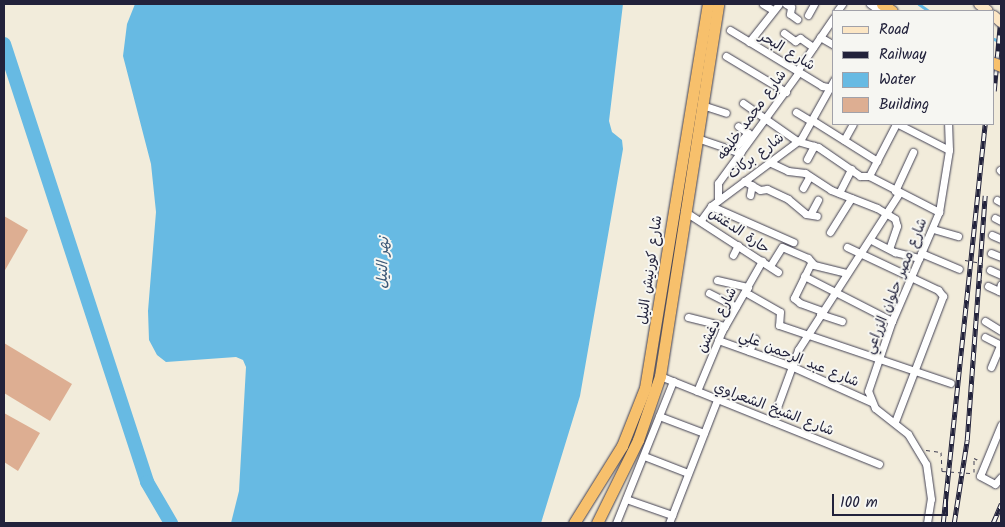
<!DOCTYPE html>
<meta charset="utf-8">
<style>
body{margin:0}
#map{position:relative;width:1005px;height:527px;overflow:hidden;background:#f2ecdb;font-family:Kalam,"Playpen Sans Arabic",sans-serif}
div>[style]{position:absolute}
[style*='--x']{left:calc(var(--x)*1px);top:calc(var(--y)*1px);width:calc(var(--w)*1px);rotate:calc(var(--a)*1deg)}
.water>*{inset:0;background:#67bae3}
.stream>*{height:2.5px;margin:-1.25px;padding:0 1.25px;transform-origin:1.25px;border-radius:1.25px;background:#67bae3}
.river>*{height:14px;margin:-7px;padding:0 7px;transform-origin:7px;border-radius:7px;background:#67bae3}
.building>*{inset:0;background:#ddae92}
.path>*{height:1px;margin-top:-0.5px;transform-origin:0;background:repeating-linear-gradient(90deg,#414053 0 4px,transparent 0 8px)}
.roads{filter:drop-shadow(0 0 1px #414053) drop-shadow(0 0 1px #414053)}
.minor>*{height:7px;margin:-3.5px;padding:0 3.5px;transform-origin:3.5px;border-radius:3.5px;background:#fff}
.secondary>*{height:10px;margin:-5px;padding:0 5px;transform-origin:5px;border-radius:5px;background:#fce6c4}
.trunk>*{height:11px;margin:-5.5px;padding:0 5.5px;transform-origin:5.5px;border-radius:5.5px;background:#f7c06c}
.rail>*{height:4.5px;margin-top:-2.25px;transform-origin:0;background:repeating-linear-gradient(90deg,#f6f6f2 0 8px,#22223b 0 16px);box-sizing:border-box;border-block:1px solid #22223b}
.path-bridge>*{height:1px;margin-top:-0.5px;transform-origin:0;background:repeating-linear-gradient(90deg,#414053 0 4px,transparent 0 8px)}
.bridges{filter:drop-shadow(0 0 1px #414053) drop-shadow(0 0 1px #414053)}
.secondary-bridge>*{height:10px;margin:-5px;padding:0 5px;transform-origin:5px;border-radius:5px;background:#fce6c4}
.trunk-bridge>*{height:11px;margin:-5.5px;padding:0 5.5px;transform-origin:5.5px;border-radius:5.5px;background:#f7c06c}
span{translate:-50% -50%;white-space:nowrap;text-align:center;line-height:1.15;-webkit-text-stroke:4px #f6f6f2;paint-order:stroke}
.street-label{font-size:14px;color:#22223b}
.water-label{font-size:15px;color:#3a5776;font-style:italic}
.frame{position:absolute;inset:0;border:5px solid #22223b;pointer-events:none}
.legend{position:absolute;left:832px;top:10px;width:162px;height:115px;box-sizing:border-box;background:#f6f6f2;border:1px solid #a1a1a9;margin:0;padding:6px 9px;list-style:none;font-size:15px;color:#22223b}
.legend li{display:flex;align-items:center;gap:10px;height:25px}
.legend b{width:25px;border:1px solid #a1a1a9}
.scale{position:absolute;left:832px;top:494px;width:116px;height:22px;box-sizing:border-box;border:2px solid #22223b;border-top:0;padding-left:6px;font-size:15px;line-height:18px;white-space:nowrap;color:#22223b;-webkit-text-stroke:4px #f6f6f2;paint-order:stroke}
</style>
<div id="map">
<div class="water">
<div style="clip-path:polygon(135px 4px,623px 4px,609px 121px,612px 132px,622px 140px,623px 149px,580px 396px,541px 523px,231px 523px,239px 491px,246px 367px,243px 360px,236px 357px,166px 362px,157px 355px,149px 340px,148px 311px,156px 212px,151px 164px,123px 56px,127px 24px)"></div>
</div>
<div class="stream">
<div style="--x:919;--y:4;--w:12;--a:35"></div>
<div style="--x:994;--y:39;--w:8;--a:23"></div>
</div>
<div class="river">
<div style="--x:4;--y:44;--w:461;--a:71.9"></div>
<div style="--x:147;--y:482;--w:48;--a:59.7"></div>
</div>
<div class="building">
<div style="clip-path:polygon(4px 216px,28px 230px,4px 272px)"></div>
<div style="clip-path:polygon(4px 343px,72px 384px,50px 421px,4px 393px)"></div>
<div style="clip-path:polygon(4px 413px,40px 433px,18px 471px,4px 462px)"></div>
</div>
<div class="path">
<div style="--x:981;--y:283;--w:20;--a:-87"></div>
<div style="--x:926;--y:450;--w:15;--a:8"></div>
<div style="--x:941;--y:452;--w:19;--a:87"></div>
<div style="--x:974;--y:472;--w:14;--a:-90"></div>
<div style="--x:974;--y:458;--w:4;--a:27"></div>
</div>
<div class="roads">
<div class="minor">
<div style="--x:763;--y:4;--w:12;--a:31"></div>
<div style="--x:786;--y:4;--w:6;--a:31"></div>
<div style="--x:791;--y:7;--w:7;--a:98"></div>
<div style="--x:790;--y:14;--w:9;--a:36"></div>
<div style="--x:870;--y:4;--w:12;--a:35"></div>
<div style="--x:837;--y:11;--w:9;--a:-54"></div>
<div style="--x:808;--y:15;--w:13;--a:-61"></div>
<div style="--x:730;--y:30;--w:108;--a:31.3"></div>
<div style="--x:822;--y:86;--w:12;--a:9"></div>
<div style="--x:784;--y:33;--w:14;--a:36"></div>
<div style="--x:795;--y:41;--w:6;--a:-31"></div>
<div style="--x:800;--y:38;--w:16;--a:35"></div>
<div style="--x:820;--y:37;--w:16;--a:30"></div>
<div style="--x:749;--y:42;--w:48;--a:-51.7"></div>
<div style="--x:726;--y:56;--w:70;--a:31"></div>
<div style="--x:797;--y:71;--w:65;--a:-55.6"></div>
<div style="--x:743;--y:103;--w:66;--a:35.1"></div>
<div style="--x:797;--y:141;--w:22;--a:16"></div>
<div style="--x:818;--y:147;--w:51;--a:34.6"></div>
<div style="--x:860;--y:176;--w:9;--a:0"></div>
<div style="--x:702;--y:105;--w:25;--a:18"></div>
<div style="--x:796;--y:112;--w:17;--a:31"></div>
<div style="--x:812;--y:120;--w:77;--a:32.2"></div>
<div style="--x:898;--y:124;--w:57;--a:27"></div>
<div style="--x:697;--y:138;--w:46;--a:18.8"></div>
<div style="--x:844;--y:140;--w:18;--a:-61"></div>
<div style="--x:733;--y:150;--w:23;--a:-49"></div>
<div style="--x:748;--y:133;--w:12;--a:-145"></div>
<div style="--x:807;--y:159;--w:15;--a:-62"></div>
<div style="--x:769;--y:162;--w:21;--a:25"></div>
<div style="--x:788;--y:171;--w:17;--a:7"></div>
<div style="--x:805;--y:173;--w:31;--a:33"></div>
<div style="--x:831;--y:190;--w:49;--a:21.4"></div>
<div style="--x:877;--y:208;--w:21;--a:31"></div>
<div style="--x:895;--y:219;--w:7;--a:74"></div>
<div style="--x:897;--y:226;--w:24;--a:109"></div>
<div style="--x:1000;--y:170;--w:1;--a:45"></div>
<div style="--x:869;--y:176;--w:79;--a:27.2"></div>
<div style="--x:869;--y:176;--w:59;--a:-62.6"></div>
<div style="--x:744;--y:181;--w:18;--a:29"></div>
<div style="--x:760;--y:190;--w:7;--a:-8"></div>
<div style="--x:767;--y:189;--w:23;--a:25"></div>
<div style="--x:788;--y:199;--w:23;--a:40"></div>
<div style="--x:806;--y:214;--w:11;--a:10"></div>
<div style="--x:803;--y:188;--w:13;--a:-61"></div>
<div style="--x:895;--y:191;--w:43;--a:-65.2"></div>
<div style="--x:839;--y:193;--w:27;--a:-63"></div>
<div style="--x:750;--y:195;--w:10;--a:-79"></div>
<div style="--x:718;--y:200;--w:17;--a:-90"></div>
<div style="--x:718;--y:183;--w:137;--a:-53.9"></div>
<div style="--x:997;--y:200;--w:4;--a:27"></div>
<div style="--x:711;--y:206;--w:90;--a:23.7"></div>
<div style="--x:684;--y:211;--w:112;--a:33"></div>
<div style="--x:811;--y:213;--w:15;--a:-62"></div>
<div style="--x:995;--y:218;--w:7;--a:27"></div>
<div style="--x:701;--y:220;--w:17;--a:-54"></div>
<div style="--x:711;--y:206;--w:112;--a:-36.7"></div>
<div style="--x:801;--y:139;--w:68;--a:-60.8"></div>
<div style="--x:933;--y:229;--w:26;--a:16"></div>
<div style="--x:830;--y:232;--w:40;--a:-58"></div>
<div style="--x:992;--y:235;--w:10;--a:24"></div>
<div style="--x:871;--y:240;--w:27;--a:27"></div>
<div style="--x:895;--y:252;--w:25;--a:14"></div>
<div style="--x:847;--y:247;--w:101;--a:25.3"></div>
<div style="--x:938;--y:290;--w:8;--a:50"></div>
<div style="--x:943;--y:296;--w:135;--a:110.9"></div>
<div style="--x:921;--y:253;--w:41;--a:22.8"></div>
<div style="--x:991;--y:253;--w:11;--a:22"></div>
<div style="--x:733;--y:255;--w:11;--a:-63"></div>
<div style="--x:811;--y:263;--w:39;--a:116"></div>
<div style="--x:794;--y:298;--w:8;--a:40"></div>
<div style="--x:800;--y:303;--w:23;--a:20"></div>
<div style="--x:770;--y:266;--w:22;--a:-58"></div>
<div style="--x:782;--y:247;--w:28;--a:23"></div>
<div style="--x:808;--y:258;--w:9;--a:49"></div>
<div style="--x:814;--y:265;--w:34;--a:14"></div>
<div style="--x:990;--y:270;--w:12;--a:24"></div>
<div style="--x:804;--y:276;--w:99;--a:27.1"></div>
<div style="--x:717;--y:280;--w:32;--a:13"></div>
<div style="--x:988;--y:286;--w:14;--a:25"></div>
<div style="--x:999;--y:291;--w:7;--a:-74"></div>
<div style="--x:745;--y:292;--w:40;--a:29.7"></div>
<div style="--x:780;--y:312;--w:13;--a:94"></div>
<div style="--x:779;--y:325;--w:181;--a:18.7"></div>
<div style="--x:709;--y:293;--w:30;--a:27"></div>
<div style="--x:820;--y:314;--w:23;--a:18"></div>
<div style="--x:688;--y:317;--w:38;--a:14"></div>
<div style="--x:985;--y:321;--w:19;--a:32"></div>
<div style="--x:985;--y:337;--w:18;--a:27"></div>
<div style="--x:718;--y:340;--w:77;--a:19.6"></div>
<div style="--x:791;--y:366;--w:88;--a:24.2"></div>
<div style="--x:749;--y:351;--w:14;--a:-65"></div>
<div style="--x:991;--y:367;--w:25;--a:-67"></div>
<div style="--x:660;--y:376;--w:236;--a:21.9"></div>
<div style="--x:697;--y:391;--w:65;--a:-67.4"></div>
<div style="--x:722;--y:331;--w:81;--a:-60.3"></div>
<div style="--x:659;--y:416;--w:48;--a:20.7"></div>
<div style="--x:772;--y:421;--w:76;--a:-69.9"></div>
<div style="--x:798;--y:350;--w:187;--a:-57.2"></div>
<div style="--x:1001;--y:425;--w:55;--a:112.4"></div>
<div style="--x:980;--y:476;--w:17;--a:28"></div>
<div style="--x:995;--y:484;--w:9;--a:-49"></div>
<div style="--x:644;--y:456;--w:47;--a:21.1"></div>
<div style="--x:626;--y:499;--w:49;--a:19.2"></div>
<div style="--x:616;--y:523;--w:153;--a:-68.1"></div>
<div style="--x:669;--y:523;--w:132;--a:-68.7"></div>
<div style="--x:927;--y:523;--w:24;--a:-81"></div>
<div style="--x:931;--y:499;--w:35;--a:-98"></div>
<div style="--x:926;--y:464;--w:35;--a:-121"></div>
<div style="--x:908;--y:434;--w:42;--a:-141.8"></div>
<div style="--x:875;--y:408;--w:18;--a:-112"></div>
<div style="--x:868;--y:391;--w:74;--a:-71.1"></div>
<div style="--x:892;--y:321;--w:119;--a:-66.7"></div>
<div style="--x:939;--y:212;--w:63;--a:-80.8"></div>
<div style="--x:949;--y:150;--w:26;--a:-92"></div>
</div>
<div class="secondary">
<div style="--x:979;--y:4;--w:11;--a:38"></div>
</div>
<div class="trunk">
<div style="--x:882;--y:4;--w:12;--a:35"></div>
<div style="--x:574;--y:523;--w:91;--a:-58.1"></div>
<div style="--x:622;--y:446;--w:62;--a:-68.4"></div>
<div style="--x:645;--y:388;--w:389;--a:-80.7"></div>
<div style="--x:597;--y:523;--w:93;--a:-63.7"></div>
<div style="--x:638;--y:440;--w:68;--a:-71"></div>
<div style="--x:660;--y:376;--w:376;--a:-81.1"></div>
</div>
</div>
<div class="rail">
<div style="--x:994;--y:91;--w:77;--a:-84.8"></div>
<div style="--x:943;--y:523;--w:401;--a:-84"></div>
<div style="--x:954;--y:523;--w:84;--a:-81.1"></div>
<div style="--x:967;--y:440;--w:245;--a:-85.8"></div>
<div style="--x:993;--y:523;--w:21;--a:-67"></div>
</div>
<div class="path-bridge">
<div style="--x:965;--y:260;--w:17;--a:10"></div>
<div style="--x:942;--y:471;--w:31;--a:4"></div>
</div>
<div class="bridges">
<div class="secondary-bridge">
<div style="--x:994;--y:16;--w:9;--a:41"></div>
</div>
<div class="trunk-bridge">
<div style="--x:994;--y:63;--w:8;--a:23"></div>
</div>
</div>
<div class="street-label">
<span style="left:787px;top:51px;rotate:31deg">شارع البحر</span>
<span style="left:752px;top:115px;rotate:-54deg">شارع محمد خليفه</span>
<span style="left:756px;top:156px;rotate:-37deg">شارع بركات</span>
<span style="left:739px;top:231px;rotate:34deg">حارة الدغش</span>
<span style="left:650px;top:270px;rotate:-82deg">شارع كورنيش النيل</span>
<span style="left:896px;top:286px;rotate:-68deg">شارع مصر حلوان الزراعي</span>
<span style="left:717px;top:320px;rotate:-63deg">شارع دغشن</span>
<span style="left:799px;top:359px;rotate:22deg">شارع عبد الرحمن علي</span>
<span style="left:774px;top:409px;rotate:21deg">شارع الشيخ الشعراوي</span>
</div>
<div class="water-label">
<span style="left:384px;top:263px;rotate:-88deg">نهر النيل</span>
</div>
<div class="frame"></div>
<ul class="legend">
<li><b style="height:6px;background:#fce6c4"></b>Road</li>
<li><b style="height:6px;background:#22223b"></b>Railway</li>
<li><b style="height:14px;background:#67bae3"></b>Water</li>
<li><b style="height:14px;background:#ddae92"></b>Building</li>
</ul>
<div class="scale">100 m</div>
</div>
